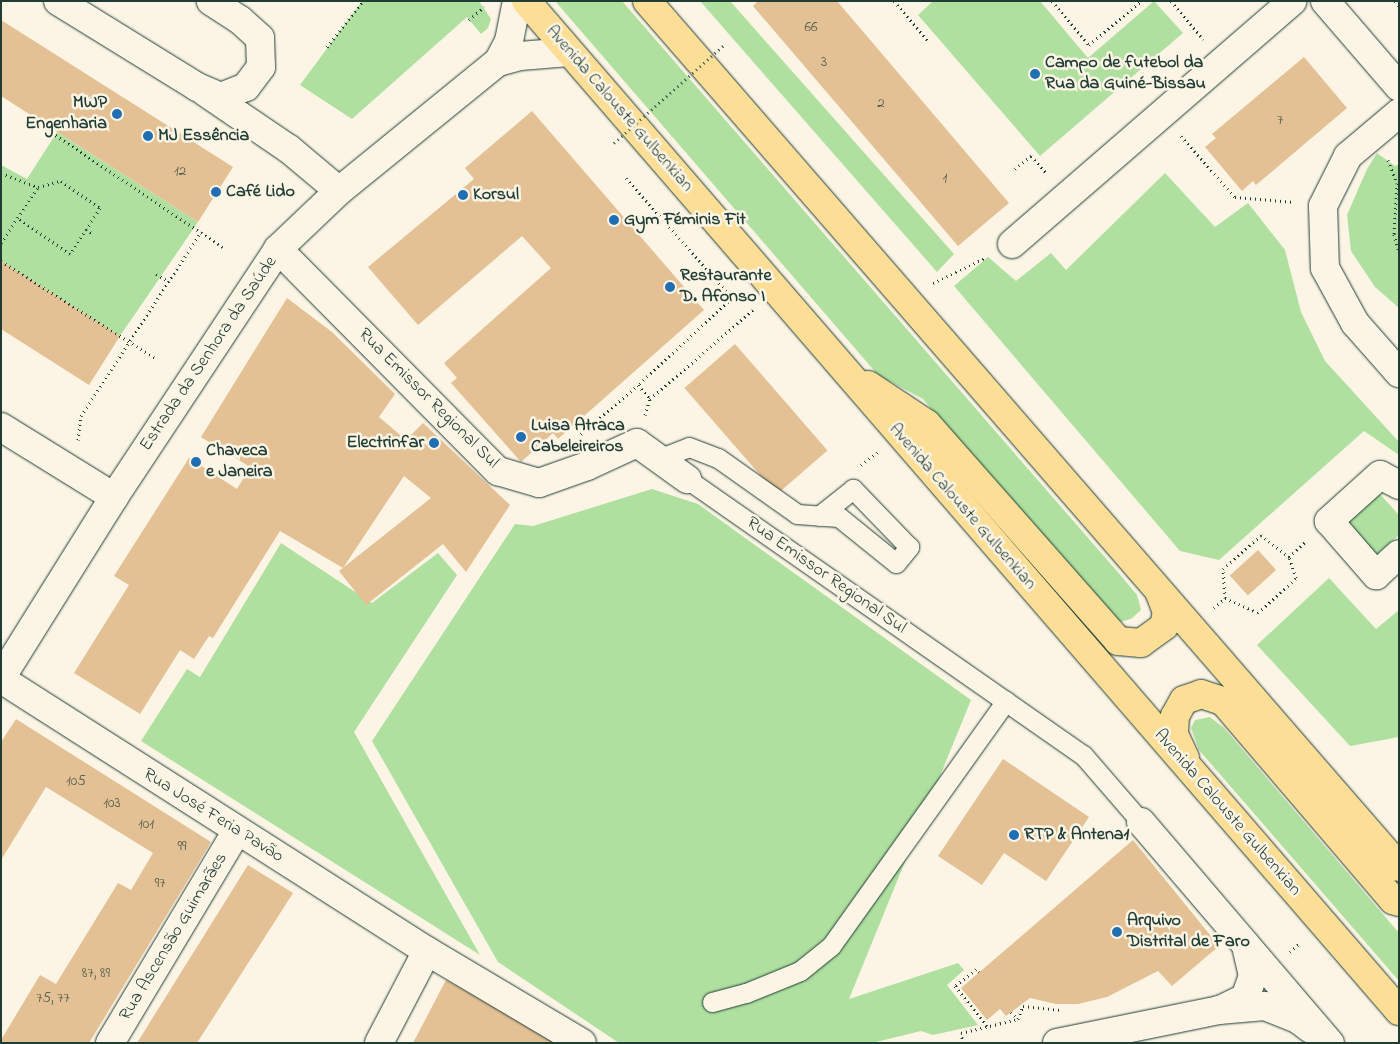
<!DOCTYPE html>
<meta charset="utf-8">
<style>
body{margin:0}
#map{position:relative;width:1400px;height:1044px;overflow:hidden;background:#fcf5e5;font-family:"Indie Flower",sans-serif}
div>[style]{position:absolute}
[style*='--x']{left:calc(var(--x)*1px);top:calc(var(--y)*1px);width:calc(var(--w)*1px);rotate:calc(var(--a)*1deg)}
.green>*{inset:0;background:#afe0a0}
.building>*{inset:0;background:#e4c095;transform-origin:0 0}
.path>*{height:3px;margin-top:-1.5px;transform-origin:0;background:repeating-linear-gradient(90deg,#1f3d34 0 1px,transparent 0 5px)}
.roads{filter:drop-shadow(0 0 1px #1f3d34) drop-shadow(0 0 1px #1f3d34)}
.service>*{height:19px;margin:-9.5px;padding:0 9.5px;transform-origin:9.5px;border-radius:9.5px;background:#fcf5e5}
.minor>*{height:28px;margin:-14px;padding:0 14px;transform-origin:14px;border-radius:14px;background:#fcf5e5}
.tertiary>*{height:28px;margin:-14px;padding:0 14px;transform-origin:14px;border-radius:14px;background:#fcf5e5}
.primary>*{height:28px;margin:-14px;padding:0 14px;transform-origin:14px;border-radius:14px;background:#fcde96}
.path-bridge>*{height:3px;margin-top:-1.5px;transform-origin:0;background:repeating-linear-gradient(90deg,#1f3d34 0 1px,transparent 0 5px)}
.dots>*{width:14px;height:14px;translate:-50% -50%;box-sizing:border-box;border:2px solid #fcf5e5;border-radius:50%}
span{translate:-50% -50%;white-space:nowrap;text-align:center;line-height:1.15;-webkit-text-stroke:5px #fcf5e5;paint-order:stroke}
.number-label{font-size:15px;color:#505e4c}
.number-label span{-webkit-text-stroke-width:0}
.poi-label{font-size:18px;color:#1f3d34;font-weight:700}
.left{translate:0 -50%;text-align:left}
.right{translate:-100% -50%;text-align:right}
.street-label{font-size:18px;color:#1f3d34}
.frame{position:absolute;inset:0;border:2px solid #1f3d34;pointer-events:none}
</style>
<div id="map">
<div class="green">
<div style="clip-path:polygon(362px 1px,479px 1px,491px 19px,488px 28px,481px 34px,467px 17px,352px 119px,300px 85px)"></div>
<div style="clip-path:polygon(555px 1px,622px 1px,1122px 577px,1137px 595px,1141px 610px,1131px 619px,1119px 622px,1107px 614px,923px 399px,878px 375px)"></div>
<div style="clip-path:polygon(700px 1px,730px 1px,954px 254px,937px 272px)"></div>
<div style="clip-path:polygon(933px 1px,1040px 1px,1088px 58px,1154px 1px,1183px 33px,1040px 156px,918px 15px)"></div>
<div style="clip-path:polygon(57px 132px,198px 222px,120px 336px,1px 261px,1px 165px,27px 179px)"></div>
<div style="clip-path:polygon(1377px 153px,1395px 166px,1399px 164px,1399px 308px,1375px 287px,1351px 251px,1347px 215px,1367px 169px)"></div>
<div style="clip-path:polygon(1165px 173px,1215px 227px,1248px 203px,1285px 250px,1301px 312px,1325px 361px,1399px 442px,1399px 455px,1364px 431px,1219px 560px,1180px 551px,954px 286px,988px 257px,1016px 281px,1051px 253px,1066px 270px)"></div>
<div style="clip-path:polygon(652px 489px,698px 504px,971px 700px,849px 999px,958px 963px,964px 970px,947px 985px,978px 1025px,933px 1035px,921px 1031px,872px 1043px,619px 1043px,498px 962px,372px 741px,515px 524px,533px 526px)"></div>
<div style="clip-path:polygon(1379px 493px,1399px 515px,1399px 535px,1376px 555px,1347px 522px)"></div>
<div style="clip-path:polygon(281px 543px,372px 603px,438px 553px,457px 575px,354px 732px,480px 955px,141px 741px,187px 669px,200px 677px)"></div>
<div style="clip-path:polygon(1329px 578px,1376px 629px,1399px 610px,1399px 737px,1350px 746px,1257px 645px)"></div>
<div style="clip-path:polygon(1210px 717px,1224px 728px,1399px 933px,1399px 981px,1199px 750px,1191px 728px,1195px 720px)"></div>
</div>
<div class="building">
<div style="clip-path:polygon(758px 1px,837px 1px,1009px 203px,958px 246px,753px 6px)"></div>
<div style="clip-path:polygon(1px 20px,233px 167px,198px 222px,1px 96px)"></div>
<div style="clip-path:polygon(1304px 57px,1347px 108px,1256px 185px,1253px 181px,1242px 191px,1205px 147px,1216px 138px,1212px 134px)"></div>
<div style="clip-path:polygon(532px 111px,704px 310px,558px 439px,553px 433px,521px 462px,451px 383px,457px 378px,444px 363px,551px 268px,522px 236px,418px 325px,368px 267px,474px 179px,465px 168px)"></div>
<div style="clip-path:polygon(1px 261px,120px 336px,89px 385px,1px 329px)"></div>
<div style="clip-path:polygon(287px 298px,332px 332px,395px 394px,379px 417px,406px 440px,423px 423px,510px 505px,466px 572px,443px 544px,366px 605px,339px 571px,431px 498px,404px 476px,343px 568px,280px 531px,213px 638px,209px 636px,194px 659px,180px 650px,140px 714px,74px 673px,129px 585px,114px 576px,189px 458px,237px 489px,250px 467px,201px 437px)"></div>
<div style="left:735px;top:344px;width:141px;height:67px;rotate:49deg"></div>
<div style="left:1258px;top:550px;width:27px;height:38px;rotate:48deg"></div>
<div style="clip-path:polygon(16px 719px,211px 842px,89px 1043px,1px 1043px,1px 1040px,40px 975px,56px 984px,118px 883px,131px 890px,153px 853px,46px 787px,1px 860px,1px 742px)"></div>
<div style="clip-path:polygon(1003px 759px,1089px 817px,1046px 881px,1004px 853px,982px 885px,938px 856px)"></div>
<div style="clip-path:polygon(1133px 840px,1219px 946px,1172px 986px,1158px 971px,1107px 997px,1078px 1004px,1056px 1004px,1030px 998px,1006px 1016px,1000px 1009px,987px 1020px,961px 988px)"></div>
<div style="clip-path:polygon(248px 865px,293px 893px,197px 1043px,137px 1043px)"></div>
<div style="clip-path:polygon(446px 980px,561px 1043px,413px 1043px)"></div>
</div>
<div class="path">
<div style="--x:894;--y:1;--w:55;--a:49.4"></div>
<div style="--x:1052;--y:1;--w:57;--a:49.9"></div>
<div style="--x:1089;--y:45;--w:68;--a:-40.2"></div>
<div style="--x:1171;--y:1;--w:50;--a:49.9"></div>
<div style="--x:1395;--y:1;--w:6;--a:51"></div>
<div style="--x:469;--y:20;--w:20;--a:-41"></div>
<div style="--x:327;--y:47;--w:58;--a:-52"></div>
<div style="--x:39;--y:124;--w:221;--a:33.8"></div>
<div style="--x:1181;--y:136;--w:81;--a:48.5"></div>
<div style="--x:1235;--y:197;--w:60;--a:4.8"></div>
<div style="--x:1388;--y:160;--w:25;--a:69"></div>
<div style="--x:1397;--y:183;--w:51;--a:93.4"></div>
<div style="--x:1394;--y:234;--w:19;--a:74"></div>
<div style="--x:1015;--y:169;--w:21;--a:-39"></div>
<div style="--x:1031;--y:156;--w:24;--a:48"></div>
<div style="--x:1;--y:173;--w:40;--a:21"></div>
<div style="--x:38;--y:187;--w:24;--a:-15"></div>
<div style="--x:61;--y:181;--w:47;--a:34.7"></div>
<div style="--x:100;--y:208;--w:55;--a:123.1"></div>
<div style="--x:70;--y:254;--w:63;--a:-145.3"></div>
<div style="--x:626;--y:178;--w:160;--a:48.5"></div>
<div style="--x:732;--y:298;--w:128;--a:137.2"></div>
<div style="--x:638;--y:385;--w:18;--a:49"></div>
<div style="--x:86;--y:229;--w:9;--a:36"></div>
<div style="--x:1;--y:243;--w:67;--a:-56.5"></div>
<div style="--x:1;--y:261;--w:182;--a:32.2"></div>
<div style="--x:156;--y:274;--w:14;--a:30"></div>
<div style="--x:933;--y:283;--w:60;--a:-25.7"></div>
<div style="--x:645;--y:415;--w:17;--a:-73"></div>
<div style="--x:650;--y:399;--w:138;--a:-40.9"></div>
<div style="--x:581;--y:434;--w:75;--a:-40.7"></div>
<div style="--x:78;--y:440;--w:24;--a:-83"></div>
<div style="--x:81;--y:416;--w:220;--a:-56.9"></div>
<div style="--x:861;--y:465;--w:21;--a:-37"></div>
<div style="--x:1225;--y:598;--w:29;--a:-94"></div>
<div style="--x:1223;--y:569;--w:51;--a:-41.8"></div>
<div style="--x:1261;--y:535;--w:36;--a:38"></div>
<div style="--x:1214;--y:608;--w:15;--a:-42"></div>
<div style="--x:1225;--y:598;--w:36;--a:24"></div>
<div style="--x:1258;--y:613;--w:52;--a:-42.6"></div>
<div style="--x:1296;--y:578;--w:22;--a:-108"></div>
<div style="--x:1289;--y:557;--w:23;--a:-43"></div>
<div style="--x:1290;--y:952;--w:12;--a:-42"></div>
<div style="--x:979;--y:972;--w:4;--a:-135"></div>
<div style="--x:976;--y:969;--w:27;--a:141"></div>
<div style="--x:955;--y:986;--w:54;--a:51"></div>
<div style="--x:1011;--y:1012;--w:10;--a:45"></div>
<div style="--x:1018;--y:1019;--w:14;--a:-69"></div>
<div style="--x:1023;--y:1006;--w:37;--a:6"></div>
<div style="--x:963;--y:1043;--w:10;--a:-101"></div>
<div style="--x:961;--y:1033;--w:59;--a:-13.8"></div>
</div>
<div class="roads">
<div class="service">
<div style="--x:658;--y:459;--w:33;--a:-21"></div>
<div style="--x:689;--y:447;--w:31;--a:21"></div>
<div style="--x:718;--y:458;--w:97;--a:35.3"></div>
<div style="--x:797;--y:514;--w:42;--a:4.1"></div>
<div style="--x:839;--y:517;--w:73;--a:38.9"></div>
<div style="--x:896;--y:563;--w:21;--a:-51"></div>
<div style="--x:909;--y:547;--w:81;--a:-134"></div>
<div style="--x:853;--y:489;--w:43;--a:141.5"></div>
<div style="--x:687;--y:479;--w:483;--a:34.9"></div>
<div style="--x:1083;--y:755;--w:89;--a:49.1"></div>
<div style="--x:712;--y:1002;--w:35;--a:-15"></div>
<div style="--x:746;--y:993;--w:58;--a:-22.2"></div>
<div style="--x:800;--y:971;--w:40;--a:-39"></div>
<div style="--x:831;--y:946;--w:301;--a:-54.5"></div>
</div>
<div class="minor">
<div style="--x:58;--y:1;--w:163;--a:31.7"></div>
<div style="--x:197;--y:87;--w:26;--a:23"></div>
<div style="--x:221;--y:97;--w:27;--a:-22"></div>
<div style="--x:246;--y:87;--w:25;--a:-53"></div>
<div style="--x:261;--y:67;--w:29;--a:-92"></div>
<div style="--x:260;--y:38;--w:27;--a:-138"></div>
<div style="--x:240;--y:20;--w:35;--a:-147"></div>
<div style="--x:1325;--y:1;--w:113;--a:49.3"></div>
<div style="--x:205;--y:92;--w:102;--a:34.2"></div>
<div style="--x:289;--y:149;--w:65;--a:40"></div>
<div style="--x:1399;--y:113;--w:67;--a:139.9"></div>
<div style="--x:1348;--y:156;--w:56;--a:116.6"></div>
<div style="--x:1323;--y:206;--w:62;--a:88.2"></div>
<div style="--x:1325;--y:268;--w:63;--a:61.4"></div>
<div style="--x:1355;--y:323;--w:67;--a:48.7"></div>
<div style="--x:1012;--y:244;--w:371;--a:-40.9"></div>
<div style="--x:278;--y:249;--w:313;--a:45.3"></div>
<div style="--x:498;--y:471;--w:43;--a:16.3"></div>
<div style="--x:539;--y:483;--w:51;--a:-19.5"></div>
<div style="--x:587;--y:466;--w:55;--a:-24.7"></div>
<div style="--x:637;--y:443;--w:62;--a:35.8"></div>
<div style="--x:1;--y:427;--w:133;--a:31.8"></div>
<div style="--x:1399;--y:485;--w:21;--a:-152"></div>
<div style="--x:1380;--y:475;--w:69;--a:138"></div>
<div style="--x:1329;--y:521;--w:72;--a:49"></div>
<div style="--x:1376;--y:575;--w:31;--a:-42"></div>
<div style="--x:1;--y:679;--w:505;--a:32.56"></div>
<div style="--x:1141;--y:822;--w:291;--a:49.5"></div>
<div style="--x:1222;--y:1009;--w:25;--a:-26"></div>
<div style="--x:1245;--y:998;--w:23;--a:-70"></div>
<div style="--x:1253;--y:976;--w:32;--a:-103"></div>
<div style="--x:110;--y:1043;--w:247;--a:-59.1"></div>
<div style="--x:379;--y:1043;--w:104;--a:-62.4"></div>
<div style="--x:427;--y:951;--w:180;--a:30.7"></div>
<div style="--x:1057;--y:1043;--w:165;--a:-11.5"></div>
<div style="--x:1219;--y:1010;--w:46;--a:-5"></div>
<div style="--x:1265;--y:1006;--w:37;--a:22"></div>
<div style="--x:1299;--y:1020;--w:15;--a:37"></div>
</div>
<div class="tertiary">
<div style="--x:498;--y:62;--w:23;--a:-15"></div>
<div style="--x:520;--y:56;--w:49;--a:-4.7"></div>
<div style="--x:1;--y:678;--w:213;--a:-58"></div>
<div style="--x:114;--y:497;--w:297;--a:-56.5"></div>
<div style="--x:278;--y:249;--w:84;--a:-43.6"></div>
<div style="--x:339;--y:191;--w:205;--a:-39.1"></div>
<div style="--x:498;--y:62;--w:24;--a:-62"></div>
<div style="--x:509;--y:41;--w:41;--a:-78.7"></div>
</div>
<div class="primary">
<div style="--x:526;--y:1;--w:1335;--a:49.16"></div>
<div style="--x:647;--y:1;--w:1147;--a:49.03"></div>
<div style="--x:868;--y:385;--w:71;--a:33.5"></div>
<div style="--x:927;--y:424;--w:289;--a:48.6"></div>
<div style="--x:1118;--y:641;--w:23;--a:5"></div>
<div style="--x:1141;--y:643;--w:29;--a:-36"></div>
<div style="--x:1164;--y:626;--w:14;--a:-78"></div>
<div style="--x:1167;--y:612;--w:22;--a:-111"></div>
<div style="--x:1185;--y:758;--w:26;--a:-115"></div>
<div style="--x:1174;--y:734;--w:18;--a:-87"></div>
<div style="--x:1175;--y:716;--w:18;--a:-61"></div>
<div style="--x:1184;--y:700;--w:18;--a:-19"></div>
<div style="--x:1201;--y:694;--w:23;--a:18"></div>
<div style="--x:1223;--y:701;--w:262;--a:49.5"></div>
<div style="--x:1393;--y:900;--w:6;--a:18"></div>
</div>
</div>
<div class="path-bridge">
<div style="--x:614;--y:143;--w:149;--a:-41.7"></div>
</div>
<div class="dots">
<div style="left:1035px;top:74px;background:#1f6fb2"></div>
<div style="left:117px;top:114px;background:#1f6fb2"></div>
<div style="left:148px;top:136px;background:#1f6fb2"></div>
<div style="left:216px;top:192px;background:#1f6fb2"></div>
<div style="left:463px;top:195px;background:#1f6fb2"></div>
<div style="left:614px;top:220px;background:#1f6fb2"></div>
<div style="left:670px;top:287px;background:#1f6fb2"></div>
<div style="left:521px;top:437px;background:#1f6fb2"></div>
<div style="left:434px;top:443px;background:#1f6fb2"></div>
<div style="left:196px;top:462px;background:#1f6fb2"></div>
<div style="left:1014px;top:835px;background:#1f6fb2"></div>
<div style="left:1117px;top:932px;background:#1f6fb2"></div>
</div>
<div class="number-label">
<span style="left:811px;top:28px">66</span>
<span style="left:824px;top:63px">3</span>
<span style="left:881px;top:104px">2</span>
<span style="left:1280px;top:121px">7</span>
<span style="left:180px;top:172px">12</span>
<span style="left:945px;top:179px">1</span>
<span style="left:76px;top:782px">105</span>
<span style="left:112px;top:804px">103</span>
<span style="left:146px;top:825px">101</span>
<span style="left:182px;top:847px">99</span>
<span style="left:160px;top:884px">97</span>
<span style="left:96px;top:974px">87, 89</span>
<span style="left:53px;top:999px">75, 77</span>
</div>
<div class="poi-label">
<span class="left" style="left:1045px;top:74px">Campo de futebol da<br>Rua da Guiné-Bissau</span>
<span class="right" style="left:107px;top:114px">MWP<br>Engenharia</span>
<span class="left" style="left:158px;top:136px">MJ Essência</span>
<span class="left" style="left:226px;top:192px">Café Lido</span>
<span class="left" style="left:473px;top:195px">Korsul</span>
<span class="left" style="left:624px;top:220px">Gym Féminis Fit</span>
<span class="left" style="left:680px;top:287px">Restaurante<br>D. Afonso I</span>
<span class="left" style="left:531px;top:437px">Luisa Atraca<br>Cabeleireiros</span>
<span class="right" style="left:424px;top:443px">Electrinfar</span>
<span class="left" style="left:206px;top:462px">Chaveca<br>e Janeira</span>
<span class="left" style="left:1024px;top:835px">RTP &amp; Antena1</span>
<span class="left" style="left:1127px;top:932px">Arquivo<br>Distrital de Faro</span>
</div>
<div class="street-label">
<span style="left:619px;top:109px;rotate:49deg">Avenida Calouste Gulbenkian</span>
<span style="left:209px;top:354px;rotate:-56deg">Estrada da Senhora da Saúde</span>
<span style="left:428px;top:399px;rotate:45deg">Rua Emissor Regional Sul</span>
<span style="left:962px;top:507px;rotate:49deg">Avenida Calouste Gulbenkian</span>
<span style="left:826px;top:576px;rotate:35deg">Rua Emissor Regional Sul</span>
<span style="left:1227px;top:813px;rotate:49deg">Avenida Calouste Gulbenkian</span>
<span style="left:213px;top:816px;rotate:32deg">Rua José Feria Pavão</span>
<span style="left:174px;top:937px;rotate:-59deg">Rua Ascensão Guimarães</span>
</div>
<div class="frame"></div>
</div>
